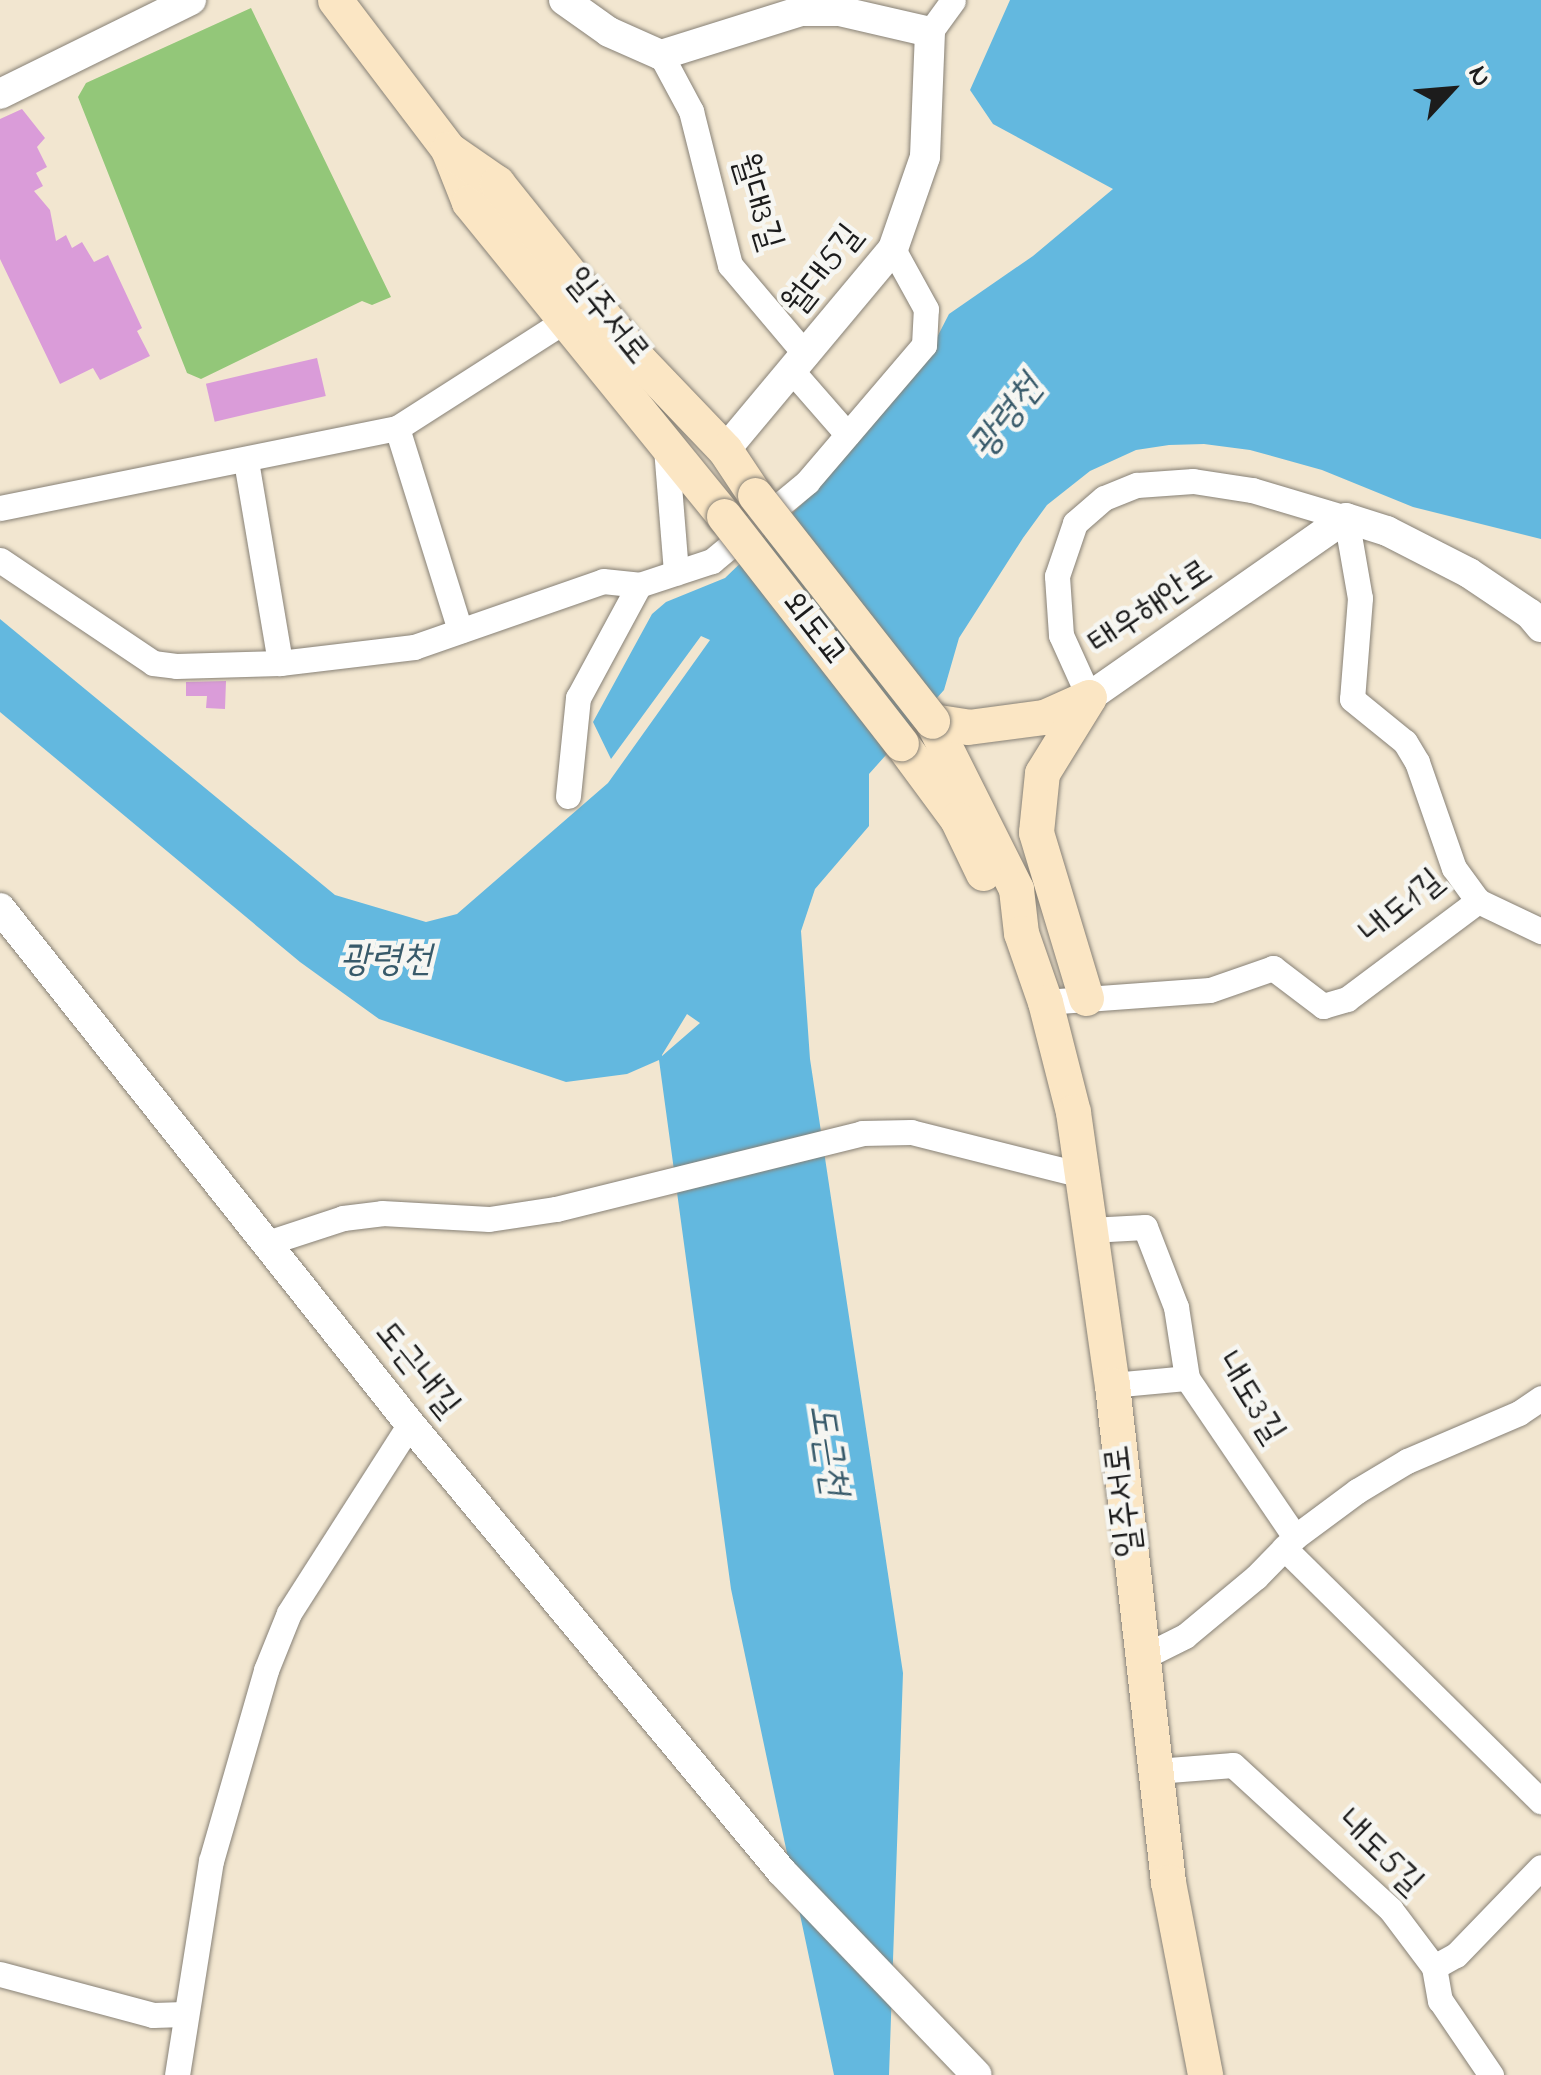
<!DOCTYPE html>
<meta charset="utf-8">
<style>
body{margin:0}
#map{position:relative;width:1541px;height:2075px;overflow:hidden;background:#f2e6d0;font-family:"Indie Flower","Poor Story",sans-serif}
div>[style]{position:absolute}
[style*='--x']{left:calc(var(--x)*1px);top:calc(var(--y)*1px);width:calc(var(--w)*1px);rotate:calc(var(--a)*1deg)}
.green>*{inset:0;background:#93c779}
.water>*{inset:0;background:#63b8df}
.building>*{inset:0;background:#da9cd9;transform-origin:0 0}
.roads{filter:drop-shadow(0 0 2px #878176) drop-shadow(0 0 2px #878176)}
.minor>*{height:25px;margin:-12.5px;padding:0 12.5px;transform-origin:12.5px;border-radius:12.5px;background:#fff}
.tertiary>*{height:30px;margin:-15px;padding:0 15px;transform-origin:15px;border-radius:15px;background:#fff}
.secondary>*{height:35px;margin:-17.5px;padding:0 17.5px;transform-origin:17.5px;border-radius:17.5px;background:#fbe6c4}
.bridges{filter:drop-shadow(0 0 2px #878176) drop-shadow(0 0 2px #878176)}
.secondary-bridge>*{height:35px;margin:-17.5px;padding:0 17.5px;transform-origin:17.5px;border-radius:17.5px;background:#fbe6c4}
span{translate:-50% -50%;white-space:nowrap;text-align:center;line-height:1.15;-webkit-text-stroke:9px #f6f6f2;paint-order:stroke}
.street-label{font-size:35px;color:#1c1c1c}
.water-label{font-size:38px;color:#385a6a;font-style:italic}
.north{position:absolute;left:1401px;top:40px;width:100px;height:100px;-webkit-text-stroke:8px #f6f6f2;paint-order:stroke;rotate:64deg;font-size:28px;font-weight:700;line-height:40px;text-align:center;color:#1c1c1c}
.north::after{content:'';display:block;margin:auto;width:35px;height:45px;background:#1c1c1c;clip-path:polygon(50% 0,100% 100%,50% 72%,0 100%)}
</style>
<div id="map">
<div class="green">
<div style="clip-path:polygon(251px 8px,391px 297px,372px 305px,362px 301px,201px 379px,187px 373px,78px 97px,86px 83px)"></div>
</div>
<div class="water">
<div style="clip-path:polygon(evenodd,1010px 0,1541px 0,1541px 539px,1413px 507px,1322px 470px,1250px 450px,1204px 444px,1169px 445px,1136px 450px,1090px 471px,1047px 505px,1023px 538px,959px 638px,944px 690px,869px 774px,869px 826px,815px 889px,801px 931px,810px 1059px,903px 1673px,889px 2075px,834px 2075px,731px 1589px,659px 1060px,627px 1074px,566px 1082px,379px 1019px,300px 962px,0 712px,0 619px,335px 895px,426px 922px,457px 914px,608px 783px,710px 640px,701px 636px,611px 759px,593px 722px,652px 614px,666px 602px,725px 578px,803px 503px,932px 347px,949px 314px,1033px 256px,1113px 189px,993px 124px,970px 90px,1010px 0,687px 1014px,700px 1023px,662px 1056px,662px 1055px,687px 1014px)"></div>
</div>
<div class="building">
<div style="clip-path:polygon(22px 109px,45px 138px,37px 147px,47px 167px,36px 173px,43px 186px,34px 191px,50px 210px,56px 241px,66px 235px,72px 248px,82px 242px,94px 262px,108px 255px,142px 328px,137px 331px,150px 356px,100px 380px,93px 368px,60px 384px,0 259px,0 119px)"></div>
<div style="left:317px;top:358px;width:39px;height:114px;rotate:77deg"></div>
<div style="clip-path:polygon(226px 681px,225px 709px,206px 708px,207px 696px,186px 696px,186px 682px)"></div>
</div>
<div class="roads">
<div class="minor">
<div style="--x:930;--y:32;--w:39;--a:-54"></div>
<div style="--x:661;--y:55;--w:64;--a:61.8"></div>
<div style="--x:691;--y:111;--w:159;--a:75.8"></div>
<div style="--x:730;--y:265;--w:118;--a:49.8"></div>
<div style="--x:792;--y:371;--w:84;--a:48.9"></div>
<div style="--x:397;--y:428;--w:212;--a:72.7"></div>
<div style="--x:666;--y:448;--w:125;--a:85.4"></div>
<div style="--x:246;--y:461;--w:205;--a:80.4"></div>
<div style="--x:0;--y:508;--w:405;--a:-11.4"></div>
<div style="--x:397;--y:428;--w:198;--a:-32.6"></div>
<div style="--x:0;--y:560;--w:184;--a:33.9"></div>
<div style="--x:153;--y:663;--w:23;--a:7"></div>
<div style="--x:176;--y:666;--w:104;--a:-1.7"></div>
<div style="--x:280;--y:663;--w:135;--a:-6.8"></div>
<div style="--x:414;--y:647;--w:200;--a:-19.2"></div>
<div style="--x:603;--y:581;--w:36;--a:6"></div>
<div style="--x:639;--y:585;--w:77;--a:-18.2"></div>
<div style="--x:712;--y:561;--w:124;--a:-39.7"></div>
<div style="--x:807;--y:482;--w:180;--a:-49.5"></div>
<div style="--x:924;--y:345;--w:36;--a:-87"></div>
<div style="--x:926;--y:309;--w:68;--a:-118.8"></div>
<div style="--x:1089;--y:697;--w:68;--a:-114.3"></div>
<div style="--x:1061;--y:635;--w:59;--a:-93.9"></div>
<div style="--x:1057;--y:576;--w:56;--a:-71.2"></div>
<div style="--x:1075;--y:523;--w:38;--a:-41"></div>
<div style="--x:1104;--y:498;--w:35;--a:-22"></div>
<div style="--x:1137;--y:485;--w:56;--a:-4.1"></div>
<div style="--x:1193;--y:481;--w:60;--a:8.7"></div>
<div style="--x:1252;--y:490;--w:98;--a:16.6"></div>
<div style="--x:1346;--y:518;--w:81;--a:80.1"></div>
<div style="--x:1360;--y:598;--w:101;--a:94.5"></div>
<div style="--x:1352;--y:699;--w:68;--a:39.1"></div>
<div style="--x:1405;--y:742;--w:23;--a:59"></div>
<div style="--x:1417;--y:762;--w:112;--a:70.8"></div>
<div style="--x:1454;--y:868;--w:41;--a:54"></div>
<div style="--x:1478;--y:901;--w:70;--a:25.5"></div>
<div style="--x:568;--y:796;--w:99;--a:-84.2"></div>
<div style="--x:578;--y:698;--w:128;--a:-61.6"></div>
<div style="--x:1045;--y:1002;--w:165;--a:-4.2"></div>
<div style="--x:1210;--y:990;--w:67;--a:-19.2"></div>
<div style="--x:1273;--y:968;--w:63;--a:37.2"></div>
<div style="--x:1323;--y:1006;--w:25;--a:-16"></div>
<div style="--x:1347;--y:999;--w:164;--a:-36.8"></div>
<div style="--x:1090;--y:1230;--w:55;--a:-3.1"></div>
<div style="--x:1145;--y:1227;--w:86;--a:68.8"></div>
<div style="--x:1176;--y:1307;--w:72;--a:81.2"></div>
<div style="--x:1187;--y:1378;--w:192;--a:55.8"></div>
<div style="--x:267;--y:1243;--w:80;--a:-18.2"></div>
<div style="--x:343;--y:1218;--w:39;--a:-7"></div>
<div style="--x:382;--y:1213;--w:107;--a:3.2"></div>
<div style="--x:489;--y:1219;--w:68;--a:-8.5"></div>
<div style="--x:556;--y:1209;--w:315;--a:-13.9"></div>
<div style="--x:862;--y:1133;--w:49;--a:-1.2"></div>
<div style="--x:911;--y:1132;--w:176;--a:14.1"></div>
<div style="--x:1112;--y:1385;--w:75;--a:-5.3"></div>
<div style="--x:1284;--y:1548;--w:361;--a:44.6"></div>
<div style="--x:1143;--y:1657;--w:47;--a:-26.6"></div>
<div style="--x:1185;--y:1636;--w:92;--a:-39.7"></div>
<div style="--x:1256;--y:1577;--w:56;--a:-45.7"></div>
<div style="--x:1295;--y:1537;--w:77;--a:-36.6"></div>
<div style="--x:1357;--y:1491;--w:58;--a:-31"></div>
<div style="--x:1407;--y:1461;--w:122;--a:-23.2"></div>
<div style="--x:1519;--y:1413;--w:27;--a:-34"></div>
<div style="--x:1156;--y:1771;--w:77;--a:-4.5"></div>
<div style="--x:1233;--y:1765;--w:214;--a:42.5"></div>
<div style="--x:1391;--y:1910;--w:71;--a:53"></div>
<div style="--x:1434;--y:1967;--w:34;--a:80"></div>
<div style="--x:1440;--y:2000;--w:91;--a:55.8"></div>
<div style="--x:1434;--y:1967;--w:25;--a:-29"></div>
<div style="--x:1456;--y:1955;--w:122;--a:-46"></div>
<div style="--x:0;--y:1974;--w:158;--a:15"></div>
<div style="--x:153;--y:2015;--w:31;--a:-2"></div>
<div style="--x:177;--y:2075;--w:217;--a:-81"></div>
<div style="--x:211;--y:1861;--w:199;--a:-73.9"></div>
<div style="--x:266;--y:1670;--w:61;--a:-68"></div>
<div style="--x:289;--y:1613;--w:224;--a:-57.4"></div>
</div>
<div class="tertiary">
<div style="--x:564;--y:0;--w:55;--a:35.4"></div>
<div style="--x:609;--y:32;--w:57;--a:23.9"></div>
<div style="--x:661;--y:55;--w:147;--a:-17.4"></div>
<div style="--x:801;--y:11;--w:38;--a:0"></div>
<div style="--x:839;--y:11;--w:93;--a:13"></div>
<div style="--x:930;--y:32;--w:125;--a:92.3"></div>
<div style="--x:925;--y:157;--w:97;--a:109.2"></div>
<div style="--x:893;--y:249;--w:262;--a:129.9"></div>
<div style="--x:0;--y:94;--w:213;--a:-26.2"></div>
<div style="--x:1089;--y:697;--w:313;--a:-34.9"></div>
<div style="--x:1346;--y:518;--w:43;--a:17.6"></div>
<div style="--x:1387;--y:531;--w:92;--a:27.1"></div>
<div style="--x:1469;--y:573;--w:73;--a:33.9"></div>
<div style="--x:1530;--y:614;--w:17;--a:50"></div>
<div style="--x:0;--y:908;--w:659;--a:51.53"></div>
<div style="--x:410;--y:1424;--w:582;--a:50.3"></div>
<div style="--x:782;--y:1872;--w:281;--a:46.2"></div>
</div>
<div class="secondary">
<div style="--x:335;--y:0;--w:187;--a:52.8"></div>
<div style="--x:448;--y:149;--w:57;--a:68.4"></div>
<div style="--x:469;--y:202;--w:405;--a:50.9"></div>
<div style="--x:448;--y:149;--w:60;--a:34.8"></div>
<div style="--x:497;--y:183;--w:227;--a:51.3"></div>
<div style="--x:639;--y:360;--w:124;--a:46.3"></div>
<div style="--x:725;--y:450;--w:54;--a:56.3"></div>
<div style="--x:932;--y:721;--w:188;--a:63.4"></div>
<div style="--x:1016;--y:889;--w:44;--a:83.5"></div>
<div style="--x:1021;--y:933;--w:73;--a:70.8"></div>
<div style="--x:1045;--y:1002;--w:114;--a:75.7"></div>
<div style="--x:1073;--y:1112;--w:276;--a:81.9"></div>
<div style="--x:1112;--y:1385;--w:500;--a:83.57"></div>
<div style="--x:1168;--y:1882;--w:197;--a:79.1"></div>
<div style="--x:932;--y:721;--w:36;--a:9"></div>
<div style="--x:968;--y:727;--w:77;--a:-7.5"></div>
<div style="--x:1044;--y:717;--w:49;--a:-24"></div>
<div style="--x:901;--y:743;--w:94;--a:53.6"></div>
<div style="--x:957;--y:819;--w:60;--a:64.3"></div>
<div style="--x:1086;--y:998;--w:173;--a:-106.8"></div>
<div style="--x:1036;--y:832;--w:59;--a:-84.2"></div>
<div style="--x:1042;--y:773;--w:89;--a:-58.3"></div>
</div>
</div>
<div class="bridges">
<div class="secondary-bridge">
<div style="--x:755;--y:495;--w:287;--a:51.9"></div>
<div style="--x:724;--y:516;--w:288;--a:52.1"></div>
</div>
</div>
<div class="street-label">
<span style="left:756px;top:202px;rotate:73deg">월대3길</span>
<span style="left:824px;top:271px;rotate:-52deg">월대5길</span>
<span style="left:606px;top:317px;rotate:51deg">일주서로</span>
<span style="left:1151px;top:608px;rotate:-34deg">태우해안로</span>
<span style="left:813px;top:630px;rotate:52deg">외도교</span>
<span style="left:1403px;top:908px;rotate:-40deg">내도1길</span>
<span style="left:416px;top:1370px;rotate:51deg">도근내길</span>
<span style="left:1249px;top:1399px;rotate:58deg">내도3길</span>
<span style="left:1125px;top:1501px;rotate:-97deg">일주서로</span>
<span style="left:1379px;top:1854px;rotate:44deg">내도5길</span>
</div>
<div class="water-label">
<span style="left:1008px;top:418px;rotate:-52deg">광령천</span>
<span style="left:386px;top:962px">광령천</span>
<span style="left:826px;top:1450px;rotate:81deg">도근천</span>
</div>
<div class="north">N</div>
</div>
